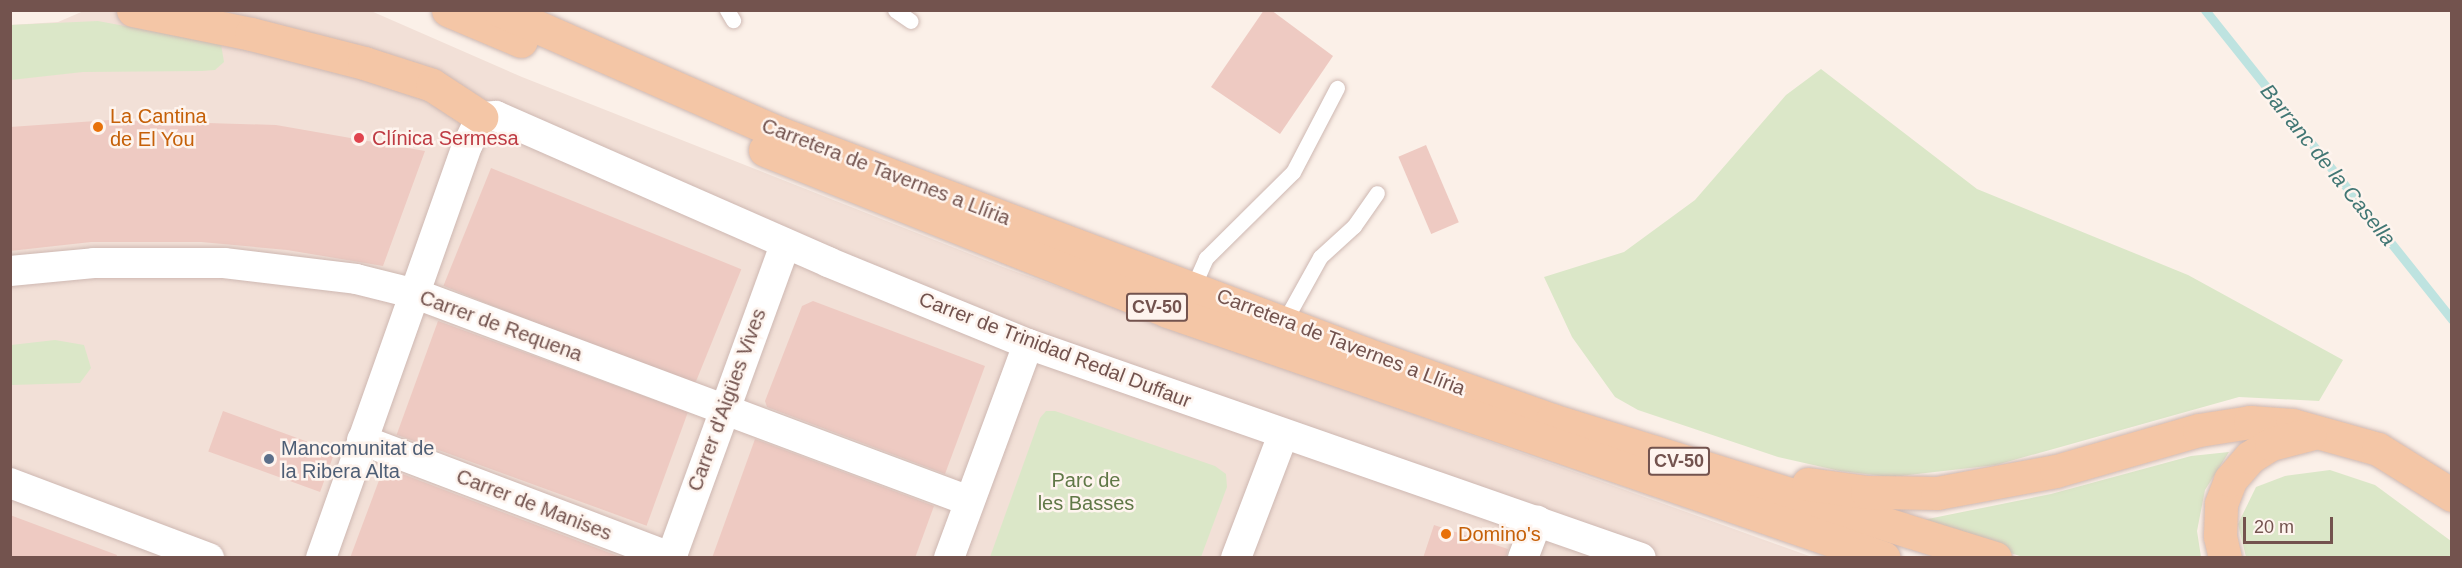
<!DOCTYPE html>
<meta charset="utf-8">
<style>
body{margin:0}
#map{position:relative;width:2462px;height:568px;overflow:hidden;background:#fbf0e8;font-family:Arial,sans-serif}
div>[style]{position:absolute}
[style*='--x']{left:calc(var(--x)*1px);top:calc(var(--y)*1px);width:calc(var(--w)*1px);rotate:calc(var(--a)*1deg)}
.residential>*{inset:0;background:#f2e0d7}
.green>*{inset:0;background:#dbe7c8}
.stream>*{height:9px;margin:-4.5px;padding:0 4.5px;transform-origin:4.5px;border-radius:4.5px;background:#bee3e0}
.building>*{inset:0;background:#eecac2;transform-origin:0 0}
.roads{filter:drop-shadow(0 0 2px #ceb8b2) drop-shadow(0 0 2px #ceb8b2)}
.service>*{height:15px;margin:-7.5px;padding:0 7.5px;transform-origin:7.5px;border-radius:7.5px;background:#fff}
.minor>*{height:30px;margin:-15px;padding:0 15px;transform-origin:15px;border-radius:15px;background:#fff}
.primary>*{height:33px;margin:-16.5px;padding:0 16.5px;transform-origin:16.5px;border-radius:16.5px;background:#f4c6a6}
.dots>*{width:16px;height:16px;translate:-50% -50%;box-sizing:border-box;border:3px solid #fef4ee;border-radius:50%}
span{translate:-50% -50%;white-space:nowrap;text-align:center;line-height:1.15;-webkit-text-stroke:5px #fef4ee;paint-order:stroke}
.shield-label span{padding:2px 4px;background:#fef4ee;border:2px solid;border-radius:4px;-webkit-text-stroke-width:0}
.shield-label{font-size:18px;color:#73534e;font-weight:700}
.food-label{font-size:20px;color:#c56008}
.left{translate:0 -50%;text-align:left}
.health-label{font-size:20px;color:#be3a42}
.street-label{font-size:20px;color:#73534e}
.service-label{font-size:20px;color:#4e5e75}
.park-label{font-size:20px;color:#607847}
.water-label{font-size:21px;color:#427774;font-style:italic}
.frame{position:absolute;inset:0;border:12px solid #73534e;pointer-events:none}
.scale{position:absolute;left:2243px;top:517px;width:90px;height:27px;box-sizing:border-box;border:3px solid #73534e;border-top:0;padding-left:8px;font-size:18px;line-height:21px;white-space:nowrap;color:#73534e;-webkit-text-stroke:4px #fef4ee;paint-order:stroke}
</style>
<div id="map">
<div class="residential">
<div style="clip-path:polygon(86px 10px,371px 11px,522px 77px,1003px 267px,1812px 557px,11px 557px,10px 25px,58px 22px)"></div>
</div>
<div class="green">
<div style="clip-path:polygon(98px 21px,221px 44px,224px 62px,215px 70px,202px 71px,83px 72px,11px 80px,10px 25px)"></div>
<div style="clip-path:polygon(1821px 69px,1977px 189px,2188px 275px,2343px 360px,2319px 401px,2239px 397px,1996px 465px,1891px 477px,1840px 471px,1778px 457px,1638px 410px,1615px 397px,1572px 337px,1544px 277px,1624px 252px,1695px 200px,1786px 95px)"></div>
<div style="clip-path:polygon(55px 340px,84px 345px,91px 368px,80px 383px,11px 385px,11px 345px)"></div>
<div style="clip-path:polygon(1046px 411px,1055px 411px,1215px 466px,1226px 474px,1227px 487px,1201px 557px,990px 557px,1040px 418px)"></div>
<div style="clip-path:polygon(2229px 452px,2205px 490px,2197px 531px,2201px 557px,2023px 557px,1913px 522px,2051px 494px,2191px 456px)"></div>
<div style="clip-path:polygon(2330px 470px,2375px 485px,2451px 541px,2451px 557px,2246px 557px,2238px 524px,2256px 487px,2285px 476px)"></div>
</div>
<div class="stream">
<div style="--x:2205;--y:10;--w:396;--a:51.4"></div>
</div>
<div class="building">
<div style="clip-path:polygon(1264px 10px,1271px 10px,1333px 56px,1280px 134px,1211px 87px)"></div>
<div style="clip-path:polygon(110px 120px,276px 125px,425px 151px,383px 266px,287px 250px,201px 242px,91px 242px,10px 251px,10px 127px)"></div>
<div style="left:1426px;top:145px;width:84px;height:30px;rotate:67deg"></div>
<div style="left:491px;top:168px;width:270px;height:127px;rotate:22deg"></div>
<div style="clip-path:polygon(813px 301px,985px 366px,945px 474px,767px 407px,765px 401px,802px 306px)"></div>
<div style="left:438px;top:321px;width:266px;height:121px;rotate:20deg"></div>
<div style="left:223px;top:411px;width:119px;height:43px;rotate:20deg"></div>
<div style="clip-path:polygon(755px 439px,934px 506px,915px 558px,712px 558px)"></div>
<div style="clip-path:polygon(384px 467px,623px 558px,350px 558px)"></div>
<div style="clip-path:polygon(10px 515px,117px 555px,116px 558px,10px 558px)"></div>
<div style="clip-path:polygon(1434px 525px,1508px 549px,1506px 558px,1423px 558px)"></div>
</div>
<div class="roads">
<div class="service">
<div style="--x:727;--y:10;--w:12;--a:59"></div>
<div style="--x:895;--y:10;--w:19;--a:35"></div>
<div style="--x:1193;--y:287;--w:32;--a:-66"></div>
<div style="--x:1206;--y:258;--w:122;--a:-44.7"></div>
<div style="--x:1293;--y:172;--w:95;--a:-62.4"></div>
<div style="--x:1284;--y:322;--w:74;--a:-61"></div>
<div style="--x:1320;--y:257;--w:46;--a:-42.4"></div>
<div style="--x:1354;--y:226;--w:40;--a:-55.1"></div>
</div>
<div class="minor">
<div style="--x:10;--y:271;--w:84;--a:-5.4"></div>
<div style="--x:94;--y:263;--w:130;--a:0"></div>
<div style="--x:224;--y:263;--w:133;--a:6.9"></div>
<div style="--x:356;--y:279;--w:62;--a:14"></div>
<div style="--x:416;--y:294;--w:590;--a:20.52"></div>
<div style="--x:362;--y:440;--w:333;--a:20.8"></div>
<div style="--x:10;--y:483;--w:213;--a:20.7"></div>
<div style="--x:321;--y:558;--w:439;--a:-70.5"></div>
<div style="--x:468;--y:144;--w:30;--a:-64"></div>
<div style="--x:481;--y:117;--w:15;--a:-4"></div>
<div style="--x:496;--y:116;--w:363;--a:23.7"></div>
<div style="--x:828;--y:262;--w:216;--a:22.3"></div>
<div style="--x:1028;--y:344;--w:649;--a:19.24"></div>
<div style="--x:671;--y:558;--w:334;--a:-70"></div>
<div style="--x:949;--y:558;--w:228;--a:-69.7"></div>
<div style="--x:1236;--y:558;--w:132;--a:-69.1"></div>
<div style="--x:1523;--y:558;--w:40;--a:-69"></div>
</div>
<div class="primary">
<div style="--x:133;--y:10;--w:120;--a:11.5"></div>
<div style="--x:251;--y:34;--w:117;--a:14.4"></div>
<div style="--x:364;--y:63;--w:71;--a:17.9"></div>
<div style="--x:432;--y:85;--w:59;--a:33.1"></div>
<div style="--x:448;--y:10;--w:79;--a:23"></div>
<div style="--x:499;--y:10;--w:306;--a:23.7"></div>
<div style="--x:779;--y:133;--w:627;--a:20.63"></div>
<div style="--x:1366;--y:354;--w:197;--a:19.5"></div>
<div style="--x:1552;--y:420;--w:464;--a:17.3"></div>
<div style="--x:765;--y:150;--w:433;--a:21.8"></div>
<div style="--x:1167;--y:311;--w:758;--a:19.01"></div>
<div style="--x:1808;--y:484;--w:60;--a:7.7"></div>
<div style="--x:1867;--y:492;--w:70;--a:0.8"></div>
<div style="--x:1937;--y:493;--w:121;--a:-10.5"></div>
<div style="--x:2056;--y:471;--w:149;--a:-16"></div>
<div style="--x:2199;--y:430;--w:52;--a:-8.9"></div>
<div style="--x:2250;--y:422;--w:42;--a:4.1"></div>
<div style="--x:2292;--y:425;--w:89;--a:15.6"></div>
<div style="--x:2378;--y:449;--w:87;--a:31.9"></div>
<div style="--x:2225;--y:558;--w:23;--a:-103"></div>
<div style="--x:2220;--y:536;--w:32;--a:-88"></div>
<div style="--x:2221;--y:504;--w:26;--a:-69"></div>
<div style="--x:2230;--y:480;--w:30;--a:-49"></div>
<div style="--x:2250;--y:457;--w:25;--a:-32"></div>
<div style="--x:2271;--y:444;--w:40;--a:-14.4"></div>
</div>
</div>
<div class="dots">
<div style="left:98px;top:127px;background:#e8710a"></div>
<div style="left:359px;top:138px;background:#e0444e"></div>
<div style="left:269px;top:459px;background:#5c6f8a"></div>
<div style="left:1446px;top:534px;background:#e8710a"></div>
</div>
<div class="shield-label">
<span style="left:1157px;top:307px">CV-50</span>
<span style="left:1679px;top:461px">CV-50</span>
</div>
<div class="food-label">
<span class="left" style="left:110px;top:128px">La Cantina<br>de El You</span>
<span class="left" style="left:1458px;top:534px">Domino's</span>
</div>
<div class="health-label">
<span class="left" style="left:372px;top:138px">Clínica Sermesa</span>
</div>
<div class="street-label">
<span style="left:886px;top:172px;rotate:21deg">Carretera de Tavernes a Llíria</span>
<span style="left:501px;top:326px;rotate:20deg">Carrer de Requena</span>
<span style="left:1341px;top:342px;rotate:21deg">Carretera de Tavernes a Llíria</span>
<span style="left:1055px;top:350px;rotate:21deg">Carrer de Trinidad Redal Duffaur</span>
<span style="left:727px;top:400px;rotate:-70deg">Carrer d'Aigües Vives</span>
<span style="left:534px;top:505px;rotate:21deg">Carrer de Manises</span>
</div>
<div class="service-label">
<span class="left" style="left:281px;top:460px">Mancomunitat de<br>la Ribera Alta</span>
</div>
<div class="park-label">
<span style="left:1086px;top:492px">Parc de<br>les Basses</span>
</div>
<div class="water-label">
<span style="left:2328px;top:165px;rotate:51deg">Barranc de la Casella</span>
</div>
<div class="frame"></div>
<div class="scale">20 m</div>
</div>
